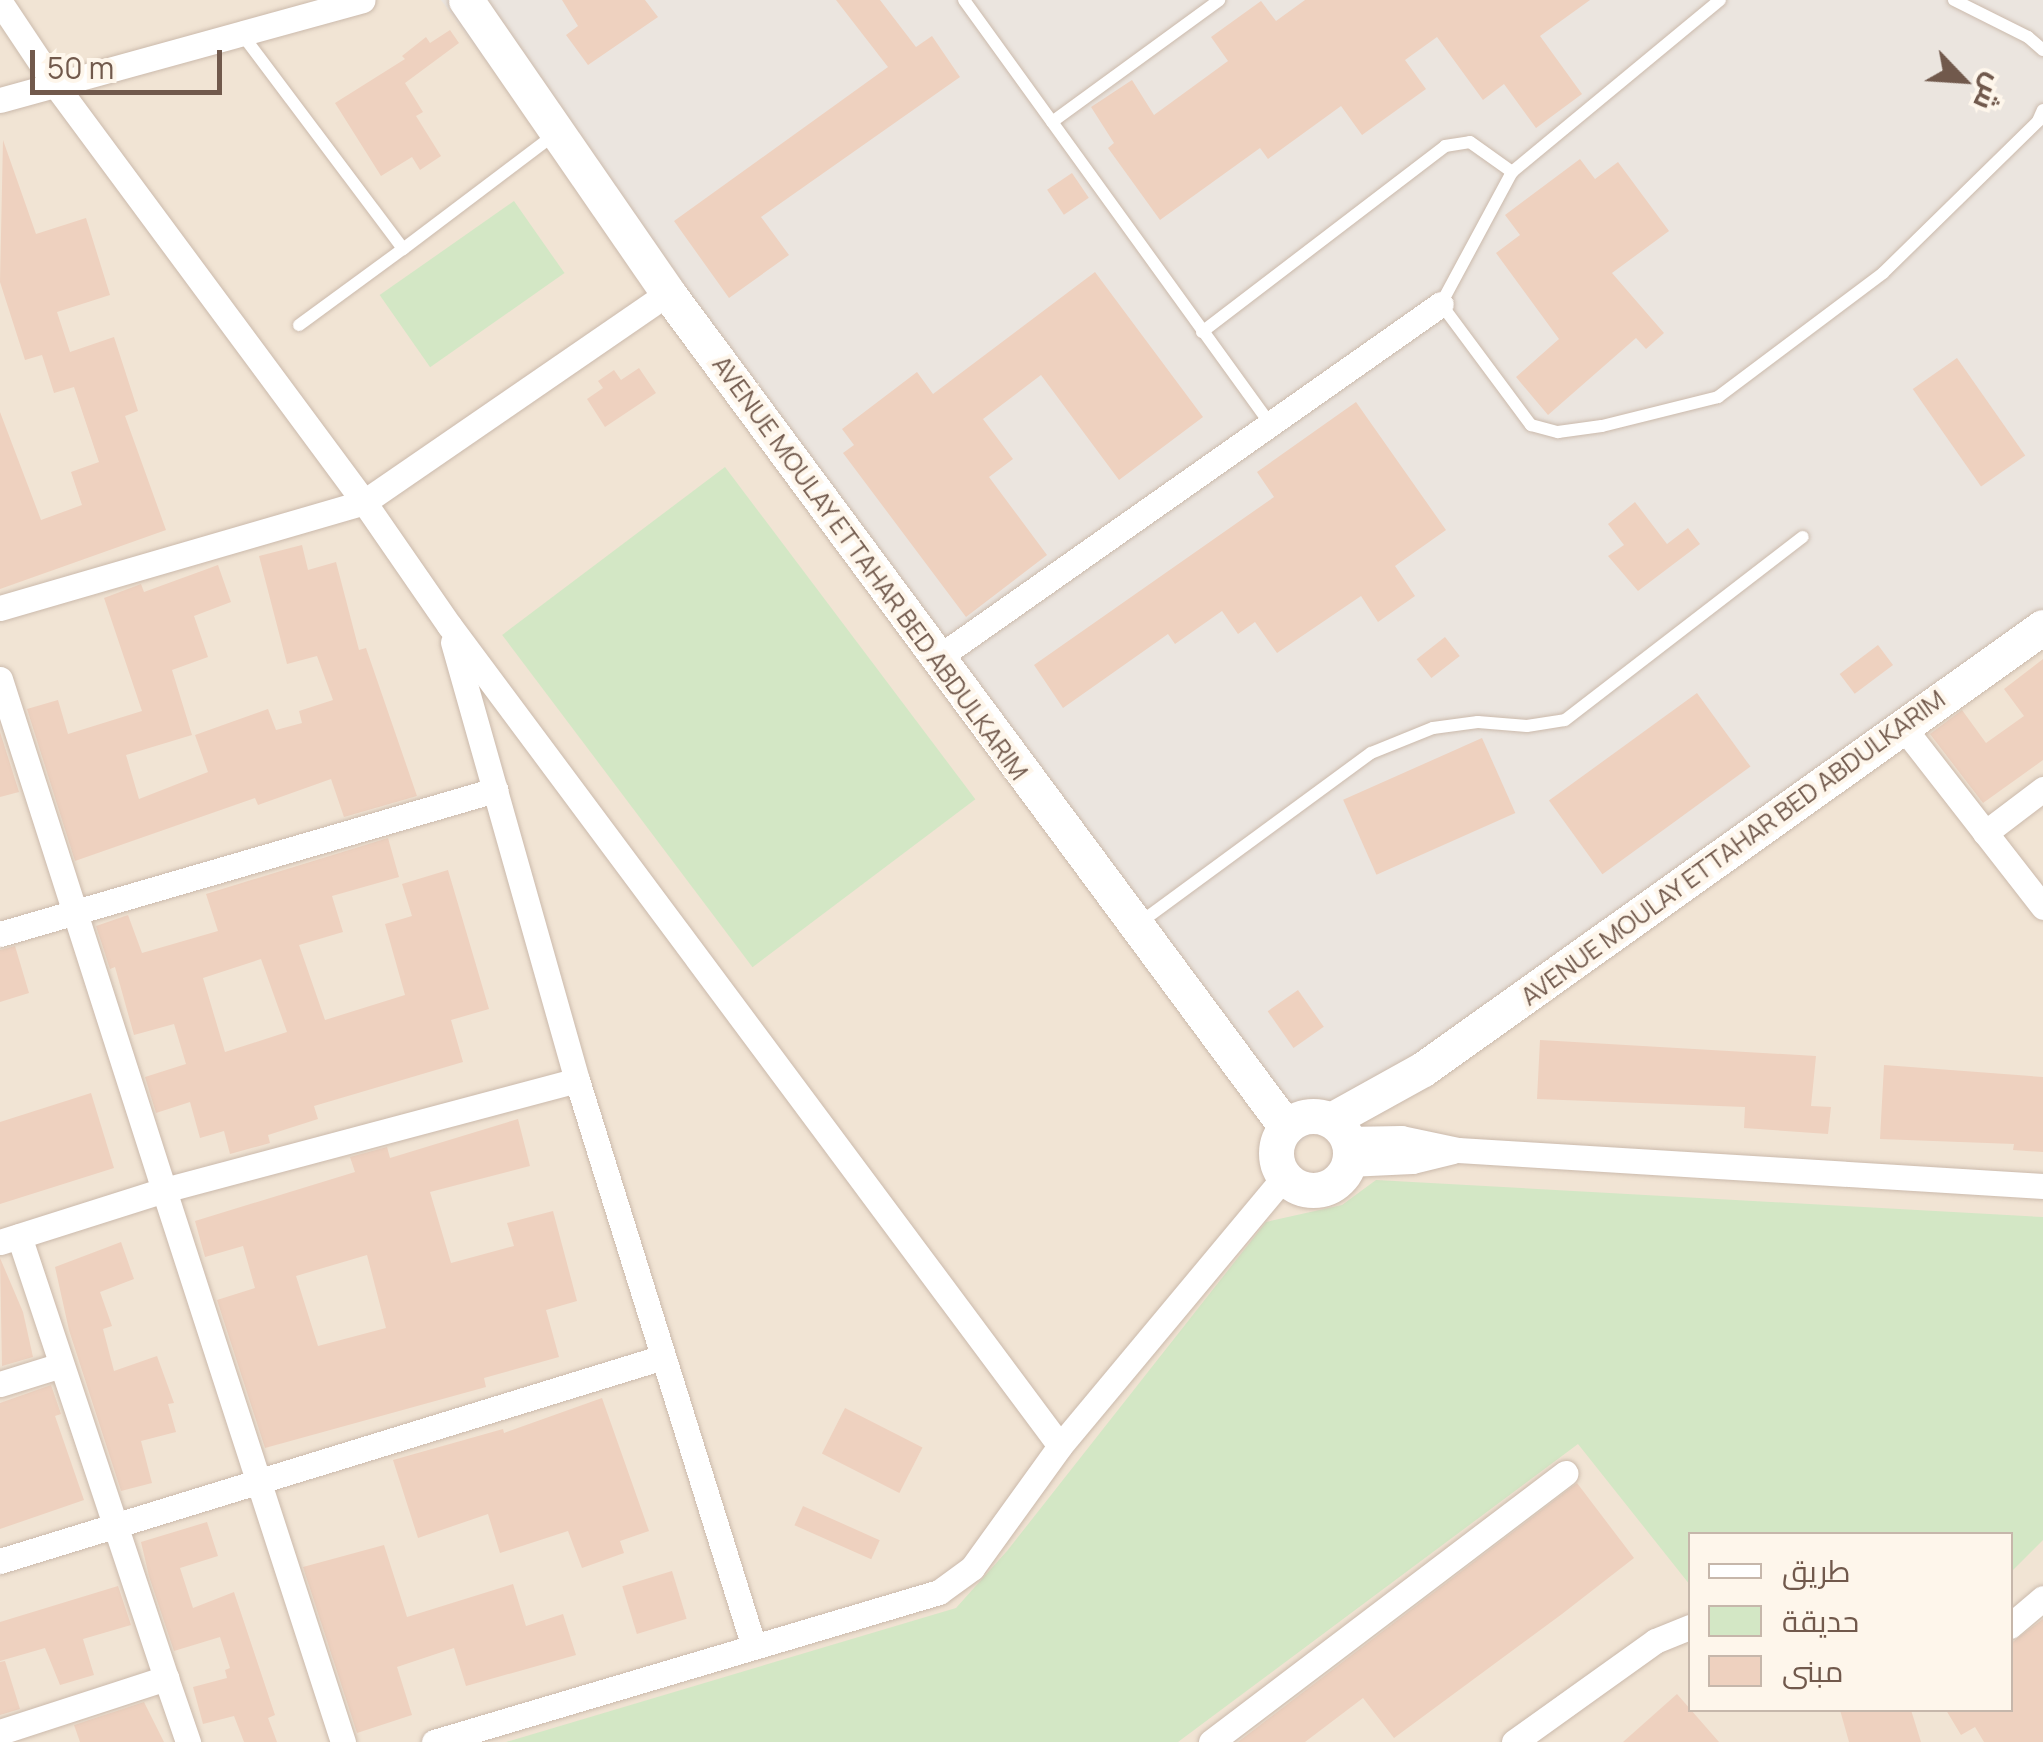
<!DOCTYPE html>
<meta charset="utf-8">
<style>
body{margin:0}
#map{position:relative;width:2043px;height:1742px;overflow:hidden;background:#faf2e5;font-family:Manrope,Cairo,sans-serif}
div>[style]{position:absolute}
[style*='--x']{left:calc(var(--x)*1px);top:calc(var(--y)*1px);width:calc(var(--w)*1px);rotate:calc(var(--a)*1deg)}
.residential>*{inset:0;background:#f1e4d4}
.industrial>*{inset:0;background:#ebe5df}
.green>*{inset:0;background:#d3e7c5;transform-origin:0 0}
.building>*{inset:0;background:#eed1bf;transform-origin:0 0}
.roads{filter:drop-shadow(0 0 2px #cbbaac) drop-shadow(0 0 2px #cbbaac)}
.lane>*{height:12px;margin:-6px;padding:0 6px;transform-origin:6px;border-radius:6px;background:#fff}
.street>*{height:25px;margin:-12.5px;padding:0 12.5px;transform-origin:12.5px;border-radius:12.5px;background:#fff}
.secondary>*{height:35px;margin:-17.5px;padding:0 17.5px;transform-origin:17.5px;border-radius:17.5px;background:#fff}
.secondary>.ring{margin:-17.5px;padding:0;box-sizing:content-box;background:none;border:35px solid #fff;border-radius:50%}
span{translate:-50% -50%;white-space:nowrap;text-align:center;line-height:1.15;-webkit-text-stroke:8px #fef6eb;paint-order:stroke}
.street-label{font-size:25px;color:#71594c}
.legend{position:absolute;left:1688px;top:1532px;width:325px;height:180px;box-sizing:border-box;background:#fef6eb;border:2px solid #c6b7ab;margin:0;padding:12px 18px;list-style:none;font-size:30px;color:#71594c}
.legend li{display:flex;align-items:center;gap:20px;height:50px}
.legend b{width:50px;border:2px solid #c6b7ab}
.north{position:absolute;left:1913px;top:30px;width:100px;height:100px;-webkit-text-stroke:8px #fef6eb;paint-order:stroke;rotate:115deg;font-size:28px;font-weight:700;line-height:40px;text-align:center;color:#71594c}
.north::after{content:'';display:block;margin:auto;width:35px;height:45px;background:#71594c;clip-path:polygon(50% 0,100% 100%,50% 72%,0 100%)}
.scale{position:absolute;left:30px;top:50px;width:192px;height:45px;box-sizing:border-box;border:5px solid #71594c;border-top:0;padding-left:12px;font-size:30px;line-height:35px;white-space:nowrap;color:#71594c;-webkit-text-stroke:8px #fef6eb;paint-order:stroke}
</style>
<div id="map">
<div class="residential">
<div style="clip-path:polygon(evenodd,0 0,2043px 0,2043px 1742px,0 1742px,0 0,1690px 1534px,2010px 1534px,2010px 1710px,1690px 1710px,1690px 1534px)"></div>
</div>
<div class="industrial">
<div style="clip-path:polygon(441px 0,2043px 0,2043px 614px,1289px 1150px)"></div>
</div>
<div class="green">
<div style="left:514px;top:201px;width:88px;height:164px;rotate:55deg"></div>
<div style="left:725px;top:467px;width:416px;height:279px;rotate:53deg"></div>
<div style="clip-path:polygon(1376px 1180px,2043px 1217px,2043px 1540px,2011px 1572px,2010px 1534px,1690px 1534px,1690px 1585px,1578px 1444px,1178px 1742px,506px 1742px,956px 1608px,1007px 1551px,1266px 1222px,1342px 1205px)"></div>
</div>
<div class="building">
<div style="clip-path:polygon(562px 0,645px 0,658px 17px,588px 65px,566px 35px,578px 26px)"></div>
<div style="clip-path:polygon(836px 0,880px 0,916px 47px,932px 36px,960px 77px,761px 217px,789px 255px,729px 298px,674px 221px,888px 67px)"></div>
<div style="clip-path:polygon(1305px 0,1590px 0,1540px 36px,1582px 94px,1536px 128px,1504px 84px,1483px 100px,1437px 37px,1405px 60px,1426px 89px,1362px 135px,1341px 106px,1268px 159px,1260px 148px,1160px 220px,1108px 148px,1114px 143px,1091px 107px,1132px 80px,1154px 115px,1228px 61px,1211px 37px,1261px 1px,1276px 21px)"></div>
<div style="clip-path:polygon(450px 30px,459px 43px,405px 83px,423px 112px,416px 116px,441px 156px,420px 170px,412px 157px,381px 176px,335px 103px,405px 59px,402px 56px,426px 37px,430px 43px)"></div>
<div style="clip-path:polygon(3px 140px,36px 234px,86px 218px,110px 295px,57px 312px,70px 352px,114px 337px,138px 411px,125px 416px,166px 530px,0 589px,0 412px,41px 520px,82px 505px,71px 472px,99px 462px,74px 387px,54px 393px,42px 355px,25px 360px,0 282px)"></div>
<div style="clip-path:polygon(1580px 159px,1595px 179px,1618px 162px,1669px 231px,1612px 273px,1664px 333px,1646px 349px,1636px 338px,1548px 415px,1516px 377px,1559px 339px,1496px 253px,1520px 235px,1505px 215px)"></div>
<div style="left:1072px;top:173px;width:30px;height:30px;rotate:56deg"></div>
<div style="clip-path:polygon(1095px 272px,1203px 417px,1119px 480px,1041px 375px,983px 419px,1013px 459px,989px 477px,1047px 555px,966px 617px,843px 453px,854px 445px,842px 429px,917px 372px,933px 394px)"></div>
<div style="left:1957px;top:358px;width:119px;height:54px;rotate:55deg"></div>
<div style="clip-path:polygon(639px 368px,656px 393px,605px 427px,587px 399px,603px 388px,598px 381px,614px 370px,621px 380px)"></div>
<div style="clip-path:polygon(1356px 402px,1446px 530px,1395px 566px,1415px 596px,1378px 622px,1361px 596px,1277px 653px,1255px 622px,1238px 634px,1222px 611px,1175px 644px,1168px 634px,1063px 708px,1034px 665px,1274px 497px,1257px 472px)"></div>
<div style="clip-path:polygon(1635px 502px,1667px 544px,1688px 528px,1700px 544px,1638px 591px,1608px 556px,1624px 545px,1608px 524px)"></div>
<div style="clip-path:polygon(302px 545px,308px 570px,336px 562px,359px 650px,366px 648px,417px 796px,344px 817px,331px 779px,258px 805px,255px 798px,75px 861px,27px 709px,58px 700px,68px 734px,142px 711px,104px 598px,141px 584px,144px 592px,218px 565px,231px 602px,194px 616px,208px 657px,172px 670px,192px 735px,126px 755px,139px 799px,208px 772px,195px 735px,268px 709px,276px 730px,302px 723px,299px 711px,333px 700px,317px 656px,287px 664px,259px 556px)"></div>
<div style="left:1445px;top:637px;width:24px;height:36px;rotate:52deg"></div>
<div style="left:1878px;top:645px;width:25px;height:48px;rotate:53deg"></div>
<div style="clip-path:polygon(2043px 659px,2043px 760px,1983px 803px,1930px 734px,1962px 710px,1986px 743px,2024px 716px,2004px 689px)"></div>
<div style="left:1697px;top:693px;width:91px;height:183px;rotate:54deg"></div>
<div style="clip-path:polygon(0 732px,19px 792px,0 797px)"></div>
<div style="left:1482px;top:738px;width:82px;height:152px;rotate:66deg"></div>
<div style="clip-path:polygon(evenodd,388px 838px,399px 877px,332px 896px,343px 932px,299px 945px,325px 1020px,405px 995px,385px 924px,412px 916px,402px 884px,448px 870px,489px 1009px,451px 1020px,463px 1062px,314px 1106px,318px 1119px,268px 1135px,270px 1143px,230px 1154px,224px 1131px,200px 1138px,190px 1102px,156px 1113px,145px 1077px,186px 1064px,174px 1024px,134px 1035px,115px 967px,110px 969px,96px 926px,128px 915px,142px 953px,218px 931px,206px 894px,388px 838px,261px 959px,287px 1032px,225px 1052px,203px 978px,261px 959px)"></div>
<div style="clip-path:polygon(15px 946px,29px 993px,0 1002px,0 950px)"></div>
<div style="left:1298px;top:990px;width:45px;height:37px;rotate:55deg"></div>
<div style="clip-path:polygon(1540px 1040px,1816px 1056px,1811px 1106px,1831px 1107px,1828px 1134px,1744px 1128px,1745px 1107px,1537px 1099px)"></div>
<div style="clip-path:polygon(1884px 1065px,2043px 1077px,2043px 1152px,2013px 1150px,2014px 1144px,1880px 1139px)"></div>
<div style="clip-path:polygon(91px 1093px,114px 1168px,0 1204px,0 1122px)"></div>
<div style="clip-path:polygon(evenodd,518px 1119px,530px 1166px,430px 1192px,451px 1263px,514px 1246px,507px 1223px,553px 1211px,577px 1301px,546px 1310px,559px 1357px,484px 1378px,486px 1387px,265px 1448px,217px 1300px,255px 1288px,243px 1246px,205px 1257px,195px 1221px,355px 1172px,350px 1157px,387px 1147px,390px 1158px,518px 1119px,367px 1255px,386px 1328px,318px 1346px,296px 1276px,367px 1255px)"></div>
<div style="clip-path:polygon(121px 1242px,134px 1279px,100px 1292px,112px 1326px,103px 1329px,114px 1371px,157px 1356px,174px 1403px,168px 1404px,176px 1432px,141px 1441px,152px 1483px,121px 1491px,69px 1330px,55px 1267px)"></div>
<div style="clip-path:polygon(0 1258px,23px 1312px,33px 1357px,2px 1366px)"></div>
<div style="clip-path:polygon(51px 1385px,61px 1414px,55px 1416px,84px 1500px,0 1529px,0 1403px)"></div>
<div style="clip-path:polygon(602px 1398px,649px 1531px,620px 1541px,624px 1553px,582px 1568px,568px 1531px,500px 1553px,488px 1514px,418px 1538px,393px 1460px,503px 1429px,504px 1433px)"></div>
<div style="left:845px;top:1408px;width:87px;height:51px;rotate:27deg"></div>
<div style="clip-path:polygon(1577px 1483px,1634px 1558px,1562px 1614px,1394px 1738px,1363px 1698px,1305px 1742px,1238px 1742px)"></div>
<div style="left:803px;top:1506px;width:84px;height:21px;rotate:24deg"></div>
<div style="clip-path:polygon(207px 1522px,218px 1556px,180px 1568px,193px 1608px,234px 1592px,275px 1715px,268px 1718px,277px 1742px,244px 1742px,234px 1716px,203px 1724px,193px 1687px,227px 1678px,225px 1670px,230px 1668px,220px 1637px,174px 1651px,149px 1576px,141px 1542px)"></div>
<div style="clip-path:polygon(384px 1545px,407px 1617px,513px 1584px,526px 1626px,563px 1614px,576px 1655px,466px 1686px,454px 1648px,397px 1667px,412px 1715px,357px 1733px,303px 1567px)"></div>
<div style="left:672px;top:1571px;width:50px;height:52px;rotate:73deg"></div>
<div style="clip-path:polygon(118px 1586px,131px 1625px,83px 1639px,94px 1675px,60px 1685px,45px 1648px,0 1661px,0 1622px)"></div>
<div style="clip-path:polygon(2043px 1619px,2043px 1742px,1984px 1742px,1975px 1727px,1961px 1735px,1946px 1710px,2010px 1710px,2010px 1644px)"></div>
<div style="clip-path:polygon(5px 1661px,20px 1709px,0 1715px,0 1662px)"></div>
<div style="clip-path:polygon(1677px 1694px,1719px 1742px,1623px 1742px)"></div>
<div style="clip-path:polygon(144px 1702px,164px 1742px,80px 1742px,74px 1725px)"></div>
<div style="clip-path:polygon(1840px 1710px,1911px 1710px,1921px 1742px,1849px 1742px)"></div>
</div>
<div class="roads">
<div class="lane">
<div style="--x:964;--y:0;--w:524;--a:54.16"></div>
<div style="--x:1720;--y:0;--w:270;--a:140.4"></div>
<div style="--x:1512;--y:172;--w:150;--a:118.3"></div>
<div style="--x:1441;--y:304;--w:151;--a:53.4"></div>
<div style="--x:1531;--y:425;--w:28;--a:15"></div>
<div style="--x:1558;--y:432;--w:44;--a:-7.8"></div>
<div style="--x:1602;--y:426;--w:120;--a:-14"></div>
<div style="--x:1718;--y:397;--w:206;--a:-36.9"></div>
<div style="--x:1883;--y:273;--w:217;--a:-44.4"></div>
<div style="--x:2038;--y:121;--w:12;--a:-66"></div>
<div style="--x:1954;--y:0;--w:83;--a:26.6"></div>
<div style="--x:2028;--y:37;--w:20;--a:41"></div>
<div style="--x:241;--y:33;--w:270;--a:53.1"></div>
<div style="--x:403;--y:249;--w:191;--a:-37.1"></div>
<div style="--x:1052;--y:122;--w:207;--a:-36.1"></div>
<div style="--x:299;--y:325;--w:129;--a:-36.2"></div>
<div style="--x:1202;--y:332;--w:306;--a:-37.4"></div>
<div style="--x:1445;--y:146;--w:25;--a:-9"></div>
<div style="--x:1470;--y:142;--w:52;--a:35.5"></div>
<div style="--x:1138;--y:924;--w:289;--a:-36.3"></div>
<div style="--x:1371;--y:753;--w:67;--a:-22"></div>
<div style="--x:1433;--y:728;--w:45;--a:-7.6"></div>
<div style="--x:1478;--y:722;--w:49;--a:4.7"></div>
<div style="--x:1527;--y:726;--w:38;--a:-9"></div>
<div style="--x:1565;--y:720;--w:300;--a:-37.6"></div>
</div>
<div class="street">
<div style="--x:0;--y:2;--w:97;--a:56.3"></div>
<div style="--x:54;--y:83;--w:521;--a:53.5"></div>
<div style="--x:364;--y:502;--w:150;--a:55.4"></div>
<div style="--x:449;--y:625;--w:1023;--a:53.34"></div>
<div style="--x:1060;--y:1446;--w:350;--a:-50.2"></div>
<div style="--x:0;--y:100;--w:376;--a:-15.4"></div>
<div style="--x:0;--y:608;--w:379;--a:-16.2"></div>
<div style="--x:364;--y:502;--w:369;--a:-34.5"></div>
<div style="--x:453;--y:642;--w:455;--a:74.2"></div>
<div style="--x:936;--y:659;--w:617;--a:-35.11"></div>
<div style="--x:0;--y:679;--w:537;--a:72.21"></div>
<div style="--x:164;--y:1190;--w:172;--a:162.4"></div>
<div style="--x:1903;--y:727;--w:228;--a:52.1"></div>
<div style="--x:1985;--y:833;--w:73;--a:-37.2"></div>
<div style="--x:0;--y:934;--w:516;--a:-16.22"></div>
<div style="--x:1347;--y:1139;--w:54;--a:-1.1"></div>
<div style="--x:1401;--y:1138;--w:58;--a:11.9"></div>
<div style="--x:1458;--y:1150;--w:586;--a:3.52"></div>
<div style="--x:1348;--y:1164;--w:64;--a:-2.7"></div>
<div style="--x:1412;--y:1161;--w:42;--a:-13.7"></div>
<div style="--x:19;--y:1236;--w:466;--a:71.6"></div>
<div style="--x:0;--y:1384;--w:64;--a:-17.3"></div>
<div style="--x:0;--y:1561;--w:694;--a:-17.1"></div>
<div style="--x:2010;--y:1626;--w:43;--a:-40.3"></div>
<div style="--x:0;--y:1732;--w:175;--a:-18"></div>
<div style="--x:166;--y:1678;--w:68;--a:71"></div>
<div style="--x:343;--y:1742;--w:580;--a:-107.97"></div>
<div style="--x:164;--y:1190;--w:427;--a:-14.9"></div>
<div style="--x:577;--y:1080;--w:591;--a:72.67"></div>
<div style="--x:434;--y:1742;--w:527;--a:-16.54"></div>
<div style="--x:939;--y:1592;--w:41;--a:-36"></div>
<div style="--x:972;--y:1568;--w:150;--a:-54.2"></div>
<div style="--x:1211;--y:1742;--w:445;--a:-37.2"></div>
<div style="--x:1514;--y:1742;--w:173;--a:-35.6"></div>
<div style="--x:1655;--y:1641;--w:38;--a:-22"></div>
</div>
<div class="secondary">
<div style="--x:466;--y:0;--w:356;--a:55.4"></div>
<div style="--x:668;--y:293;--w:1038;--a:53.46"></div>
<div class="ring" style="left:1276px;top:1116px;width:39px;height:39px"></div>
<div style="--x:1331;--y:1120;--w:105;--a:-29"></div>
<div style="--x:1423;--y:1069;--w:761;--a:-35.49"></div>
</div>
</div>
<div class="street-label">
<span style="left:870px;top:568px;rotate:54deg">AVENUE MOULAY ETTAHAR BED ABDULKARIM</span>
<span style="left:1733px;top:848px;rotate:-36deg">AVENUE MOULAY ETTAHAR BED ABDULKARIM</span>
</div>
<ul class="legend">
<li><b style="height:12px;background:#fff"></b>طريق</li>
<li><b style="height:28px;background:#d3e7c5"></b>حديقة</li>
<li><b style="height:28px;background:#eed1bf"></b>مبنى</li>
</ul>
<div class="north">ش</div>
<div class="scale">50 m</div>
</div>
